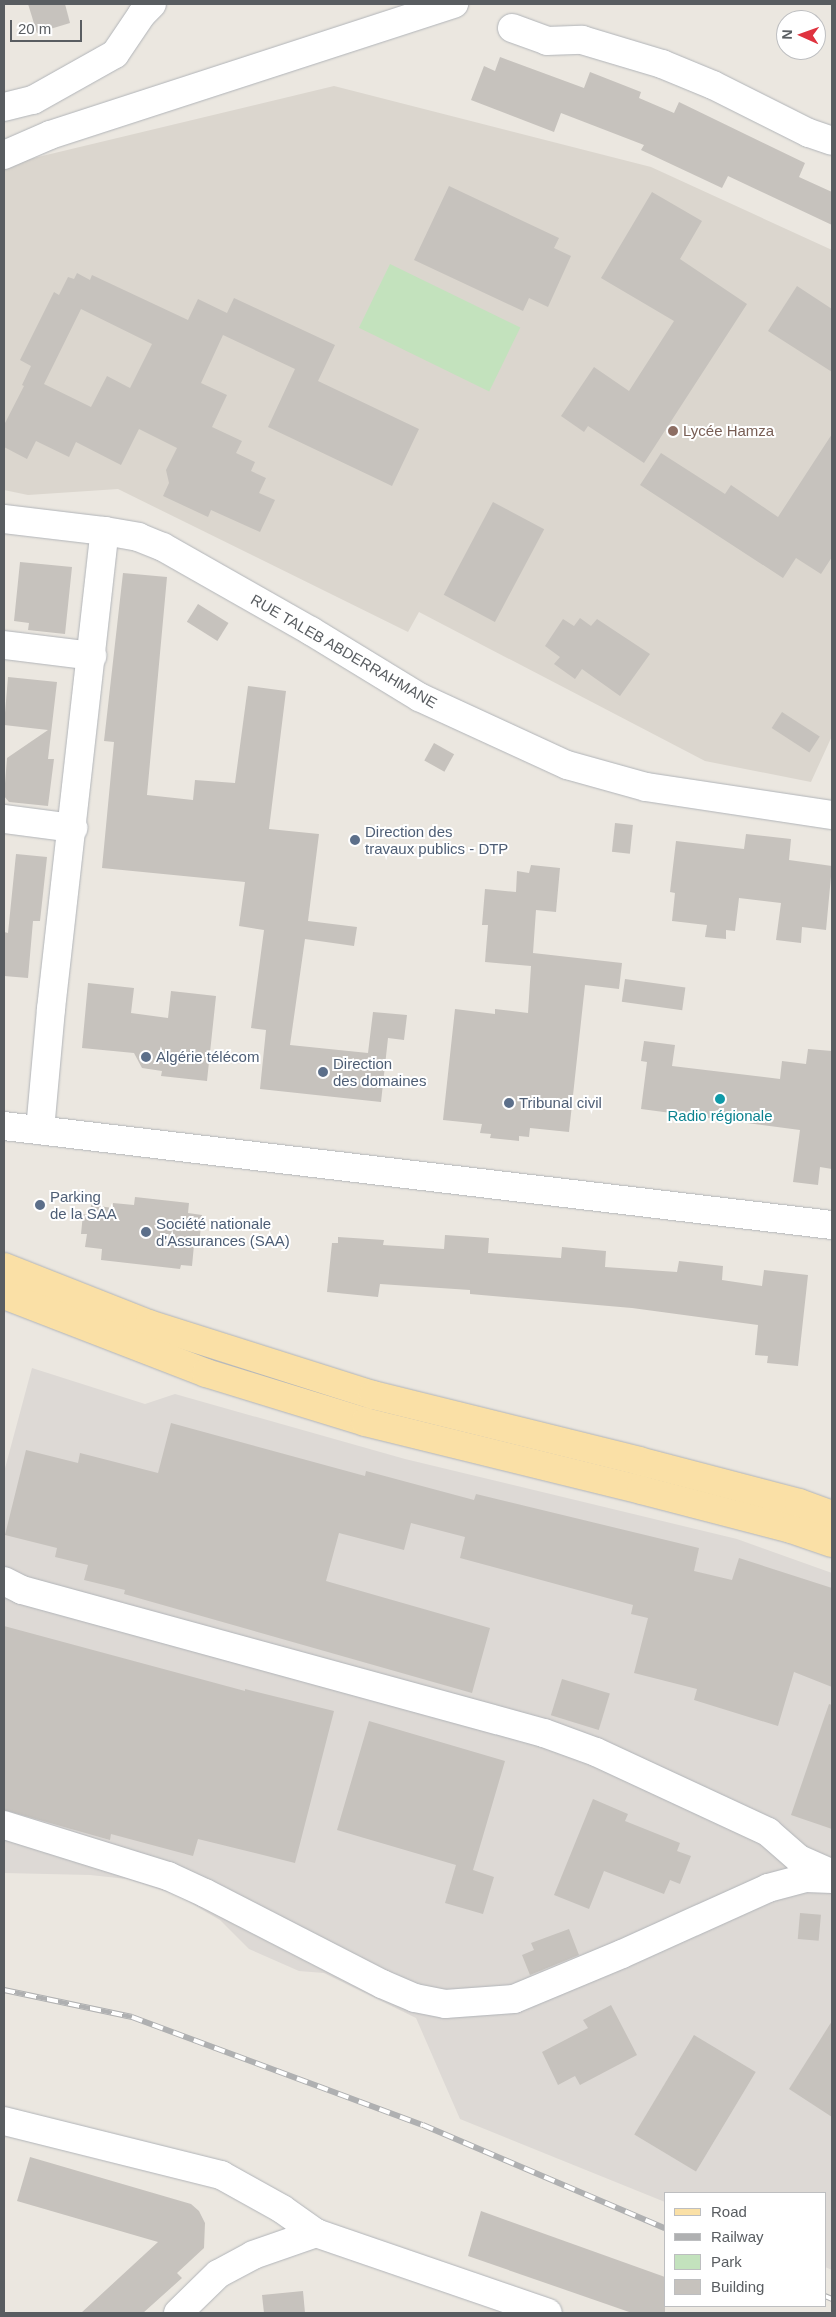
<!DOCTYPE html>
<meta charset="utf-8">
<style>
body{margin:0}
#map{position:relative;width:836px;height:2317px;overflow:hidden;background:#ebe7e0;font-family:Helvetica,sans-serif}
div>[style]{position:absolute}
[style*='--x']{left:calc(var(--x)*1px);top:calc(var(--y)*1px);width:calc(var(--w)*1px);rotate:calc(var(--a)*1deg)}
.industrial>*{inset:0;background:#ddd9d5}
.education>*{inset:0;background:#dbd6ce}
.green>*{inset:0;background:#c3e2bd;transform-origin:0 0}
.building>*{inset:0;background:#c6c2bd;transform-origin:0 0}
.roads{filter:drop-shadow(0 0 1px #b1b4b8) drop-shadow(0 0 1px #b1b4b8)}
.minor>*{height:28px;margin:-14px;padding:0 14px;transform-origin:14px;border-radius:14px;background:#fff}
.major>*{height:28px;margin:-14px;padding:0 14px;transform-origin:14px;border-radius:14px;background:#fae0a6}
.rail>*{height:5.5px;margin-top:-2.75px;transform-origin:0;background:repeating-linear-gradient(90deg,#fff 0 11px,#afb0b1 0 22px);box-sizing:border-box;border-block:1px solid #afb0b1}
.dots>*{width:14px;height:14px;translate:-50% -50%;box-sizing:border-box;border:2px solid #fff;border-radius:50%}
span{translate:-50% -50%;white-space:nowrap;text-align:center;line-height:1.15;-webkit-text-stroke:4px #fff;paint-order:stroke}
.education-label{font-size:15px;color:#785e54}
.left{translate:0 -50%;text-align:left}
.street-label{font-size:15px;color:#595d61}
.service-label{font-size:15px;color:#4e5e75}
.culture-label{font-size:15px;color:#0d838f}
.frame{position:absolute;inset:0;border:5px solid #595d61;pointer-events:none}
.legend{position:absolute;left:664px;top:2192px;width:162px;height:115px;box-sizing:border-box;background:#fff;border:1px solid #bdbec0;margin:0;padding:6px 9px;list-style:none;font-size:15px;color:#595d61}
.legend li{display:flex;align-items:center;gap:10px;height:25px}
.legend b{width:25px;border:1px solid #bdbec0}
.north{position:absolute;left:776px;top:10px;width:50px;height:50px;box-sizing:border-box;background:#fff;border:1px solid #bdbec0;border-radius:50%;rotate:272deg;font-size:14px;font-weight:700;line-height:20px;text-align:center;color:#595d61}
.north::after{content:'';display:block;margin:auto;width:18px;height:22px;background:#df333f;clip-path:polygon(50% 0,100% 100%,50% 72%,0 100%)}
.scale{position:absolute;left:10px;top:20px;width:72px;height:22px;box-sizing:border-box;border:2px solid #595d61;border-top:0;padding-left:6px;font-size:15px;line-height:18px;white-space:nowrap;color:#595d61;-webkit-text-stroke:4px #fff;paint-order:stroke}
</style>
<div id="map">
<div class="industrial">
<div style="clip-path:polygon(32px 1368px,145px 1404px,175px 1394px,405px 1459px,737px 1539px,832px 1573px,832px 2270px,825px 2267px,825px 2193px,665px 2193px,665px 2202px,460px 2119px,416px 2018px,324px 1973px,299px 1971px,249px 1949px,220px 1920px,177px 1895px,127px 1879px,90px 1875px,4px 1873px,4px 1472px)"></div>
</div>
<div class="education">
<div style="clip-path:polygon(334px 86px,651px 167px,832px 250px,832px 736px,811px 782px,705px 761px,419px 612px,408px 632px,118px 489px,28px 495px,4px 490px,4px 168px,13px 163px)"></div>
</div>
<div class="green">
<div style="left:390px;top:264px;width:145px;height:71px;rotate:26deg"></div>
</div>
<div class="building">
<div style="clip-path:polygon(28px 4px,65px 4px,70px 23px,37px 33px)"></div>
<div style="clip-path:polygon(500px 57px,584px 88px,590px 72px,641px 92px,639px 98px,674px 113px,679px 102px,805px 163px,799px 177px,832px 192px,832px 225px,728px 176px,722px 188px,641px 150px,644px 145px,561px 113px,554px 132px,471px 100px,484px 66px,495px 71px)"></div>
<div style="clip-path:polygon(449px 186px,559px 238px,554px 248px,571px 256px,548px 307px,529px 298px,523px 311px,414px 260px)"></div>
<div style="clip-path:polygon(652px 192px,702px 221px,680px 259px,747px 304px,644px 463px,588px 426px,584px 432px,561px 416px,594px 367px,629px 391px,674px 321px,601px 278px)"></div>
<div style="clip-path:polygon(evenodd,77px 273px,90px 280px,92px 275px,188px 320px,198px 299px,227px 313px,234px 298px,335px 345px,318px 381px,419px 429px,392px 486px,268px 427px,295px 369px,223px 335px,201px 383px,227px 395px,212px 427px,242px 441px,236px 453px,255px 462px,251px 471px,266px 478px,259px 493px,275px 500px,260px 532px,211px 510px,208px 517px,163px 496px,169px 483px,166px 470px,177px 448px,139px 429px,121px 465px,76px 442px,69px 457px,36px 441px,27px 459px,4px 447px,4px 425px,24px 386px,22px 385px,31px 366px,20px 360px,54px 292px,59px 295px,68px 277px,74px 279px,77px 273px,81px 309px,152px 344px,130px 388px,107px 376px,91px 407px,44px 384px,81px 309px)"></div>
<div style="clip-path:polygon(797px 286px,832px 309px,832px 372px,768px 331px)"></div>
<div style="clip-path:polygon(832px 434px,832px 557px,821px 574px,796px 558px,783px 578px,640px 485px,661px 453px,725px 494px,731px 485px,778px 517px)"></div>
<div style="left:493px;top:502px;width:58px;height:105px;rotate:28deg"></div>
<div style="clip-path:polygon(20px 562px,72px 567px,65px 634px,28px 630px,29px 623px,14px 621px)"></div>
<div style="clip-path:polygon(123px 573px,167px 577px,147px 795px,193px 800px,195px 780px,235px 783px,248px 686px,286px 691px,269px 829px,319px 834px,308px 921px,357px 927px,354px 946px,305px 939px,290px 1045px,368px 1053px,373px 1012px,407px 1015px,404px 1040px,388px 1038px,381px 1102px,260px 1089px,266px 1030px,251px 1028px,264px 930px,239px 926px,245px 882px,102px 868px,114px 742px,104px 741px)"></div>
<div style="left:198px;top:604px;width:36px;height:21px;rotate:32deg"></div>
<div style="clip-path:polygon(580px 618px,591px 626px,597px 619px,650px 654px,620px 696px,582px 669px,575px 679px,554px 664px,560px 657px,545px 646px,563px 619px,574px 626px)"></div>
<div style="clip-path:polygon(8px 677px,57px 682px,48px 759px,54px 759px,48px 806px,9px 802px,4px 796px,7px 758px,48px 730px,4px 725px)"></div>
<div style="left:782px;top:712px;width:45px;height:19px;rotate:33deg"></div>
<div style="left:434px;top:743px;width:23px;height:20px;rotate:29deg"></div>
<div style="left:615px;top:823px;width:18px;height:29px;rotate:6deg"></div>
<div style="clip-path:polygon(746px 834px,791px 839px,789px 860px,832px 866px,826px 930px,802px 927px,801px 943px,776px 940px,781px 903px,739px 898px,735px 931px,726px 930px,726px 939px,705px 937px,707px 925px,672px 921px,675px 893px,670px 892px,676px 841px,744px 849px)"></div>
<div style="clip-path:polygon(16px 854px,47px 857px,40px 921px,33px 921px,28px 978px,4px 976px,4px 932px,8px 933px)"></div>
<div style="clip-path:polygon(531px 865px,560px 868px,556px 912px,536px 910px,533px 953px,622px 963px,619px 989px,585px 985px,569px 1132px,530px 1128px,529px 1137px,519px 1136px,519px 1141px,490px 1138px,491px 1134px,480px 1133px,482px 1124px,443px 1120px,455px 1009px,495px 1014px,495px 1009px,528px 1013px,531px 966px,485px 962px,488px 925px,482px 925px,485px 889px,516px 892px,517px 871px,529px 873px)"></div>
<div style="left:625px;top:979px;width:61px;height:23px;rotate:8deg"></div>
<div style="clip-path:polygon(88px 983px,134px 988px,131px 1013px,168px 1018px,171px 991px,216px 996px,207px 1081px,161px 1076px,162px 1071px,142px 1068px,134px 1053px,82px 1048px)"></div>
<div style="clip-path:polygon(644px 1041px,675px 1045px,672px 1066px,780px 1079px,782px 1061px,806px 1064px,808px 1049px,832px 1051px,832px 1169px,820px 1167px,818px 1185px,793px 1182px,800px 1130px,641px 1109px,647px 1062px,641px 1061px)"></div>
<div style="clip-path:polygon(135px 1197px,189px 1203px,188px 1213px,202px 1215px,199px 1246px,194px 1245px,192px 1266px,181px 1265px,180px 1269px,101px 1260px,102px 1249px,85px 1247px,87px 1234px,81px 1234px,83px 1214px,90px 1215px,91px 1205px,113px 1208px,113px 1203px,134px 1205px)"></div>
<div style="clip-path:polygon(445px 1235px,489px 1238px,488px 1253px,561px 1258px,562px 1247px,606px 1251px,605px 1267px,677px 1272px,679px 1261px,723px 1266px,722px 1280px,762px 1286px,764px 1270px,808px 1275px,798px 1366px,767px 1363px,768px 1356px,755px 1355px,758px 1325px,632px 1308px,470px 1294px,470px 1290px,380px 1284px,378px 1297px,327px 1292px,332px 1243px,338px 1243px,338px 1237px,384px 1240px,383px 1245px,444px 1249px)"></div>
<div style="clip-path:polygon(171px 1423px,365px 1476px,366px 1471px,474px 1500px,476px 1494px,699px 1548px,694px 1571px,732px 1580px,739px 1558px,832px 1588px,832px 1687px,794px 1672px,778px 1726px,694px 1700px,697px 1689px,634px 1673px,648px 1618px,631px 1614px,633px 1605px,460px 1558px,465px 1537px,411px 1523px,404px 1550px,339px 1533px,326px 1581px,490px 1628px,472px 1693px,124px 1594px,125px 1590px,84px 1580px,88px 1565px,55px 1557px,57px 1548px,5px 1535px,26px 1450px,78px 1463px,80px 1453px,158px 1473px)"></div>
<div style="clip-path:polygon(4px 1626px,245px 1691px,245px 1689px,334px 1711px,295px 1863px,198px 1839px,193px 1856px,111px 1834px,110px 1840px,4px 1810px)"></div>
<div style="left:562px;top:1679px;width:50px;height:38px;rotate:17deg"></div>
<div style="clip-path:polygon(829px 1704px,832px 1705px,832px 1829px,791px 1815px)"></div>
<div style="clip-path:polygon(369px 1721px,505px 1761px,473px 1870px,494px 1877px,483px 1914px,445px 1903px,456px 1865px,337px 1830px)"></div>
<div style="clip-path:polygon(593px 1799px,628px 1814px,625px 1821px,680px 1843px,677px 1851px,691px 1856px,680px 1884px,670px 1880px,664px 1894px,604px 1871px,589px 1909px,554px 1895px)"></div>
<div style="left:800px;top:1913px;width:21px;height:26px;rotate:5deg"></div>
<div style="clip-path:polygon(569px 1929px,579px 1955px,530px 1975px,522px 1955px,534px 1950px,531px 1943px)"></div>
<div style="clip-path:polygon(611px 2005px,637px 2055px,580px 2085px,575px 2076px,558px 2085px,542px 2052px,588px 2028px,583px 2020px)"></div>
<div style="clip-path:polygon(832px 2021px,832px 2117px,789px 2089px)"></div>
<div style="left:694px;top:2035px;width:72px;height:116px;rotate:31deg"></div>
<div style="clip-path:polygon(30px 2157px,191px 2204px,199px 2211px,205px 2223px,204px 2248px,177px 2273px,182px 2278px,143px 2313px,81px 2313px,158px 2242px,17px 2201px)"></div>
<div style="clip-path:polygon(481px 2211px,665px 2277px,665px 2313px,632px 2313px,468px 2256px)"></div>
<div style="clip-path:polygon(303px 2291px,305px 2313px,264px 2313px,262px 2295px)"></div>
</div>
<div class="roads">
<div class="minor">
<div style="--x:512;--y:28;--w:37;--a:20"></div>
<div style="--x:547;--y:41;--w:35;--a:-2"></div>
<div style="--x:582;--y:40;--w:84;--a:16.7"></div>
<div style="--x:662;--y:64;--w:55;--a:22.4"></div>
<div style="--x:713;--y:85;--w:107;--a:26.6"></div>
<div style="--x:809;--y:133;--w:24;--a:19"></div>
<div style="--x:4;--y:107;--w:30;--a:-14"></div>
<div style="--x:33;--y:100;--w:94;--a:-29.3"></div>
<div style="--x:115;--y:54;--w:48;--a:-56"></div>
<div style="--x:142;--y:14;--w:14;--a:-45"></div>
<div style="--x:4;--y:155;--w:50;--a:-23.5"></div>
<div style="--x:50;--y:135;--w:425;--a:-18"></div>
<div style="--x:4;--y:519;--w:102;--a:6.8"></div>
<div style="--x:105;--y:531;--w:34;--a:10"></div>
<div style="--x:138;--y:537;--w:27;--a:22"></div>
<div style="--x:163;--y:547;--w:170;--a:29.6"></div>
<div style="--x:311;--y:631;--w:127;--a:31.4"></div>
<div style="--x:419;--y:697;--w:163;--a:24.7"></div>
<div style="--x:567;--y:765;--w:82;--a:15.6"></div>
<div style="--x:646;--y:787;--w:188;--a:8.6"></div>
<div style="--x:4;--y:645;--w:89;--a:7.1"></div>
<div style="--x:4;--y:819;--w:70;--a:7.4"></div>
<div style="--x:4;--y:1126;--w:834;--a:6.82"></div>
<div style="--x:40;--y:1130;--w:121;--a:-84.8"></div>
<div style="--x:51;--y:1009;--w:481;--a:-83.6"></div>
<div style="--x:4;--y:1581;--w:20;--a:27"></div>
<div style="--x:22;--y:1590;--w:541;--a:15.32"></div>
<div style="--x:544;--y:1733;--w:55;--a:20.1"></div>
<div style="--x:596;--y:1752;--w:190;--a:24.9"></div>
<div style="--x:768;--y:1832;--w:41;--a:41.1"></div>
<div style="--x:799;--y:1859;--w:36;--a:24"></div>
<div style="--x:4;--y:1825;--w:172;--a:17.3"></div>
<div style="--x:168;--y:1876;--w:41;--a:24.7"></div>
<div style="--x:205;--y:1893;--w:199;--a:27.2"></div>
<div style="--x:382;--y:1984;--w:36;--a:23"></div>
<div style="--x:415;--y:1998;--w:31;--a:11"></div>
<div style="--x:445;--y:2004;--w:69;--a:-4.1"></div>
<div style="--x:514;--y:1999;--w:117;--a:-22.6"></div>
<div style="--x:622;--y:1954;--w:160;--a:-24.3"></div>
<div style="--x:768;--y:1888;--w:39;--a:-15"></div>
<div style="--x:806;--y:1878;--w:26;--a:2"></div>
<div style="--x:4;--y:2121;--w:224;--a:14"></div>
<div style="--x:221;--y:2175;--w:70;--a:29.1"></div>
<div style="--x:282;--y:2209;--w:42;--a:35.2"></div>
<div style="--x:316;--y:2233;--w:245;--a:19"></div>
<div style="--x:178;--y:2313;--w:56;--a:-44.3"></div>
<div style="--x:218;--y:2274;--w:40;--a:-28"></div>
<div style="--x:253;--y:2255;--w:67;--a:-19.2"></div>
</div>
<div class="major">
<div style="--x:4;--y:1267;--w:156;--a:21.5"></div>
<div style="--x:149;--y:1324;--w:235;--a:17.6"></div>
<div style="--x:373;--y:1395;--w:274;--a:13.9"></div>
<div style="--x:639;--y:1461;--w:165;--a:14.7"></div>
<div style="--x:799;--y:1503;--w:35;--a:20"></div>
<div style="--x:4;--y:1295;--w:217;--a:21.1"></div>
<div style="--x:206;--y:1373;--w:166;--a:17.1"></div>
<div style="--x:365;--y:1422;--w:284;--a:13.8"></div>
<div style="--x:641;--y:1490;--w:155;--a:14.6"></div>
<div style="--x:791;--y:1529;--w:43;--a:18.9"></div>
</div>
</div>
<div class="rail">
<div style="--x:4;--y:1990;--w:131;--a:11.9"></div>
<div style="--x:132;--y:2017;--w:310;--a:20.4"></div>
<div style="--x:423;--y:2125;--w:263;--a:23.1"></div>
<div style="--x:825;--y:2296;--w:8;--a:23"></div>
</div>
<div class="dots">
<div style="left:673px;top:431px;background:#8d6e63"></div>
<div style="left:355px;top:840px;background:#5c6f8a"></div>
<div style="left:146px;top:1057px;background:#5c6f8a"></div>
<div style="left:323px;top:1072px;background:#5c6f8a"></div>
<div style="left:720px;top:1099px;background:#0f9aa8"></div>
<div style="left:509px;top:1103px;background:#5c6f8a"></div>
<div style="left:40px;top:1205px;background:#5c6f8a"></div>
<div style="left:146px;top:1232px;background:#5c6f8a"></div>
</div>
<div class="education-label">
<span class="left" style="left:683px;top:431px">Lycée Hamza</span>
</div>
<div class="street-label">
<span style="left:344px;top:651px;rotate:30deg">RUE TALEB ABDERRAHMANE</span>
</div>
<div class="service-label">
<span class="left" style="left:365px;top:840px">Direction des<br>travaux publics - DTP</span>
<span class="left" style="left:156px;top:1057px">Algérie télécom</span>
<span class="left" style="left:333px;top:1072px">Direction<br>des domaines</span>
<span class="left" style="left:519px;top:1103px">Tribunal civil</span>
<span class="left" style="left:50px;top:1205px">Parking<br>de la SAA</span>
<span class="left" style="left:156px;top:1232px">Société nationale<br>d'Assurances (SAA)</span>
</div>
<div class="culture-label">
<span style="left:720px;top:1116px">Radio régionale</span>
</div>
<div class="frame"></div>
<ul class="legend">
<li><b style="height:6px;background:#fae0a6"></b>Road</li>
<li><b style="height:6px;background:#afb0b1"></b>Railway</li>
<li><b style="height:14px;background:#c3e2bd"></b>Park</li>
<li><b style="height:14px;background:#c6c2bd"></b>Building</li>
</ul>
<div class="north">N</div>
<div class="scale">20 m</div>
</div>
